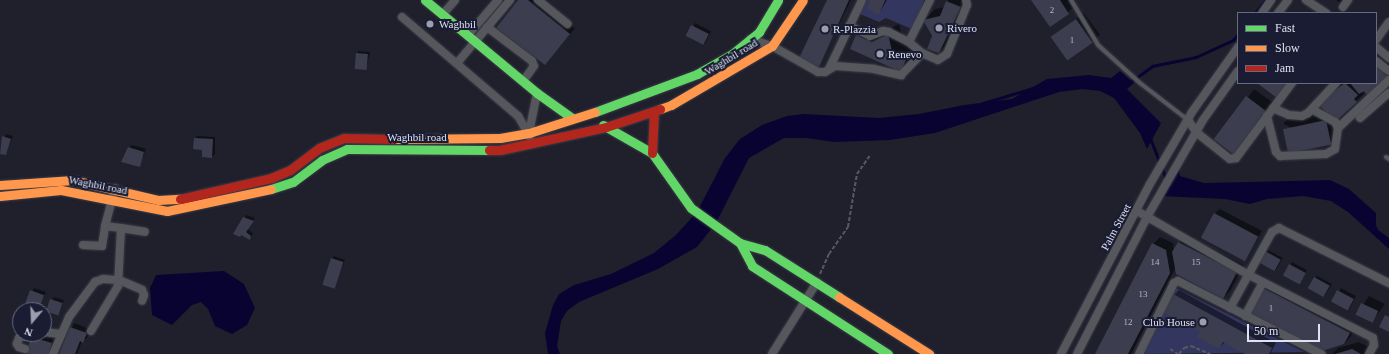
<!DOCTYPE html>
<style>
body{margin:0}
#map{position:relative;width:1389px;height:354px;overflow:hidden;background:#1f202c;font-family:"Times New Roman",serif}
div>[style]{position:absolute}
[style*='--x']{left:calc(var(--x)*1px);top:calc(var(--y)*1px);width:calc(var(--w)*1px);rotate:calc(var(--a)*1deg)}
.green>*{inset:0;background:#33365f}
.water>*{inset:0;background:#090331}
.shadow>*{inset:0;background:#0007;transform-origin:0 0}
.stream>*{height:3px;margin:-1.5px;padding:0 1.5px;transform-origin:1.5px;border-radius:1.5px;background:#090331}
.building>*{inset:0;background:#3c3d4e;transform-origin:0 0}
.path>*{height:2px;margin-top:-1px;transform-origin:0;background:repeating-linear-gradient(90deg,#58595e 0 4px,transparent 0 6px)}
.roads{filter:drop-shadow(0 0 1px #3b3c47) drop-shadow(0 0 1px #3b3c47)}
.lane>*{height:4px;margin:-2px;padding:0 2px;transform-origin:2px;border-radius:2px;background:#56565d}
.street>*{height:8px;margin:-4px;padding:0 4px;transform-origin:4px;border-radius:4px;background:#56565d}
.fast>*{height:9px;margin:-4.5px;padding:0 4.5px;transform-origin:4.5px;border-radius:4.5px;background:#63d668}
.slow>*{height:9px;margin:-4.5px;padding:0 4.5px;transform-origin:4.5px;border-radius:4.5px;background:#ff974d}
.jam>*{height:9px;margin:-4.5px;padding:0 4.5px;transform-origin:4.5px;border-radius:4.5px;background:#b3261e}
.dots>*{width:11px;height:11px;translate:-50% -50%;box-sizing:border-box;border:2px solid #191c32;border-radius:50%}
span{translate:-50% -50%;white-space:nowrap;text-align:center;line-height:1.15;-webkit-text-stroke:4px #191c32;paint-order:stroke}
.number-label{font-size:9px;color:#b6b9c9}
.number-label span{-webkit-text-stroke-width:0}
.poi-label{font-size:11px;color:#dfe2f2}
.left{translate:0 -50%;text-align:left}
.right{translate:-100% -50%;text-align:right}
.street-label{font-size:11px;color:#dfe2f2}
.legend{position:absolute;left:1237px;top:12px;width:140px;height:72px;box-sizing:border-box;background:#191c32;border:1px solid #686b7f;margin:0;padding:5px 7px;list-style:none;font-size:12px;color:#dfe2f2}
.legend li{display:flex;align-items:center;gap:8px;height:20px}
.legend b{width:20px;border:1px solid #686b7f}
.north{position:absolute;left:12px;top:302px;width:40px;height:40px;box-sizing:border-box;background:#191c32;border:1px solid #686b7f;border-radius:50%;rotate:199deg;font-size:11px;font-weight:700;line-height:16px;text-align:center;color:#dfe2f2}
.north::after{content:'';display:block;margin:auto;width:14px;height:18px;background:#9c9ead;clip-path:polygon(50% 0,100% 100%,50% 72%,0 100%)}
.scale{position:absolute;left:1247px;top:324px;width:73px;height:18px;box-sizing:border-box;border:2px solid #dfe2f2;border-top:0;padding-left:5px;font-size:12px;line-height:14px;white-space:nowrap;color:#dfe2f2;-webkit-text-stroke:3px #191c32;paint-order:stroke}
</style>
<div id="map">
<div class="green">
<div style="clip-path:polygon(867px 0,924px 0,914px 30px,886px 18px,879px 22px,860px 14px)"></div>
<div style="clip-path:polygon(1176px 288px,1304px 352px,1141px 354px)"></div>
</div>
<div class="water">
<div style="clip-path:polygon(1120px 71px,1134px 83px,1127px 89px,1161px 123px,1147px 149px,1140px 133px,1114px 98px,1100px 91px,1082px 89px,1059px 92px,935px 133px,890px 140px,834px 142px,806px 138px,784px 138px,749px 158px,716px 223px,697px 247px,658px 269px,579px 302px,567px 311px,561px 321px,557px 346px,560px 354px,548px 354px,545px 333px,553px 305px,559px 294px,574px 285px,611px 274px,654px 253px,676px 235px,697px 212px,725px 158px,740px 139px,762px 125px,787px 116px,804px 114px,879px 118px,919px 114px,964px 105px,1012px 99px,1047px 79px,1089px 75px,1111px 78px)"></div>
<div style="clip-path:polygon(1178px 164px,1180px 176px,1204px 183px,1330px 180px,1349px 189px,1376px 213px,1376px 225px,1378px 230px,1389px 238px,1389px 249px,1348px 212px,1331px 201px,1303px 196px,1267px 199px,1250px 204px,1225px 199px,1161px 196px)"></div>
<div style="clip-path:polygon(224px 271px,244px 284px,255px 308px,247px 325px,232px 334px,215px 326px,208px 309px,201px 302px,192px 305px,172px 325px,152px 315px,150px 288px,156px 275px)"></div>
</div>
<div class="shadow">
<div style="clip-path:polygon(519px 0,539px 0,575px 28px,550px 58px)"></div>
<div style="clip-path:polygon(828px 0,851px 0,818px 66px)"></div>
<div style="clip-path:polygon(872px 0,887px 0,879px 14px)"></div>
<div style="clip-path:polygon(948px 0,969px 0,950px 41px,939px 52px,924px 20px,935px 9px,945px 7px)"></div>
<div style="clip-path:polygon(1032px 0,1072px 0,1076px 6px,1050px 25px)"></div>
<div style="clip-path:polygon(1336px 0,1343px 0,1340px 3px)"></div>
<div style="left:1084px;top:13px;width:27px;height:40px;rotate:54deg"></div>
<div style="left:695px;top:23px;width:18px;height:14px;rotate:27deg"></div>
<div style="clip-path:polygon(899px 24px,903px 40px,917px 46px,911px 59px,900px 71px,857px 36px,868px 25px,884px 32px)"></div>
<div style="clip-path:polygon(359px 51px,370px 52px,366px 69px,357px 53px)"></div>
<div style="clip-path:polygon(1376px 53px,1389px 61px,1389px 73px,1367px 93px,1364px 90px,1361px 91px,1364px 94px,1337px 118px,1338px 136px,1330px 143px,1283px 124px,1290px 116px,1329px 114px,1328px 94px,1344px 83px,1376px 83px)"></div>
<div style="left:1254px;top:89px;width:24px;height:62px;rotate:36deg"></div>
<div style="clip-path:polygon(6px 134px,13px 136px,6px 154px,0 153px)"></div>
<div style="clip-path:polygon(197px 136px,215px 137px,215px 154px,212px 157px,203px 156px,203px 149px,195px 138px)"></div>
<div style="clip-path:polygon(132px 145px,146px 149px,139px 166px,129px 148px)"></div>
<div style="clip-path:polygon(1220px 209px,1262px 231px,1245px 260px,1214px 214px)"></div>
<div style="clip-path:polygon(246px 215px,255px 218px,247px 229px,253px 233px,250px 239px,242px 234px)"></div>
<div style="clip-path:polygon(1186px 235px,1244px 265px,1230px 291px,1223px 298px,1176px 267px,1131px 354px,1096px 354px,1153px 244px,1160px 237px,1173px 243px,1174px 250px)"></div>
<div style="clip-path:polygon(1268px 250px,1283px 258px,1275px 271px,1266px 252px)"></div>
<div style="clip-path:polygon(334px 256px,345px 260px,334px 286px,332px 259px)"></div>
<div style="clip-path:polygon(1292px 262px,1307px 270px,1299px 284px,1290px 265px)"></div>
<div style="clip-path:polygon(1317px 276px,1332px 284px,1324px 297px,1315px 278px)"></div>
<div style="clip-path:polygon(1271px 282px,1356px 326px,1351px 336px,1344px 344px,1264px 289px)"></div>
<div style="clip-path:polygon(34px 288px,46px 292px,39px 307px,27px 302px)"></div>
<div style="left:1341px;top:288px;width:17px;height:15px;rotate:28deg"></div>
<div style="clip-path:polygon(1179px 290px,1276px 343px,1270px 354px,1247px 354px,1225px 342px,1219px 348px,1174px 295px)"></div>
<div style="clip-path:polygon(1369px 296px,1385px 304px,1372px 322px,1357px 314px)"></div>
<div style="clip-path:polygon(54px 297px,64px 300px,57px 314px,47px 310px)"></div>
<div style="clip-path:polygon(74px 323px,87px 328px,84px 338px,90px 329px,87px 338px,82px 341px,77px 354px,60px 354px)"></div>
<div style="clip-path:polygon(35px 334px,56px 339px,52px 354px,27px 354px)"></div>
<div style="clip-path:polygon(1359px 342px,1370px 348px,1366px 354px,1332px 354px,1338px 348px)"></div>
</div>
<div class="stream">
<div style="--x:1255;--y:13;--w:16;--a:-52"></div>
<div style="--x:1129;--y:83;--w:29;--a:-36"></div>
<div style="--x:1152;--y:66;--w:45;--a:-11.6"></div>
<div style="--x:1196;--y:57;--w:41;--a:-24.7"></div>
<div style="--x:1233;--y:40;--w:8;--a:-50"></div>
<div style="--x:983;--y:103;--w:52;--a:-16.7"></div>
<div style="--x:1150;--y:138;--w:44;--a:68.7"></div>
</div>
<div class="building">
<div style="clip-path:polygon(518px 0,528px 0,570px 34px,545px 65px,496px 28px)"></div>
<div style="clip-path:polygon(827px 0,849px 0,819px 67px,799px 58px)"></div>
<div style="clip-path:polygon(870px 0,885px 0,879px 15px,867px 9px)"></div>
<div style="clip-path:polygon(1031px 0,1060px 0,1069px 14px,1050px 27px)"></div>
<div style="clip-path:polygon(946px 1px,961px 7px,939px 53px,927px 49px,932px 36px,923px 20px,940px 16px)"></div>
<div style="left:1076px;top:19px;width:29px;height:31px;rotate:55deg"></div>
<div style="left:691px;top:25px;width:20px;height:12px;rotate:27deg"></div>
<div style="clip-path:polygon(888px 34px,892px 51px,907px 57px,901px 72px,850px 49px,856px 35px,872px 42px)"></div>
<div style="left:356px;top:53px;width:12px;height:16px;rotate:5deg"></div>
<div style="clip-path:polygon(1376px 64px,1385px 70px,1383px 72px,1387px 76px,1367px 95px,1364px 91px,1359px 94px,1350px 83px,1376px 83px)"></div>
<div style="clip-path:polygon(1257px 83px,1288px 83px,1277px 98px)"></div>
<div style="clip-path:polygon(1345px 83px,1358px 95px,1354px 99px,1357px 102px,1337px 120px,1333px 116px,1331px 118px,1319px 105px,1320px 101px)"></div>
<div style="left:1246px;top:96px;width:25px;height:54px;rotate:37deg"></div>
<div style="left:1326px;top:120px;width:25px;height:44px;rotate:78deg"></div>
<div style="clip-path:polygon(2px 136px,11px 139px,6px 155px,0 154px)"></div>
<div style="clip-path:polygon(194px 138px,213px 139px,212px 158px,202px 157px,202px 150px,193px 149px)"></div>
<div style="clip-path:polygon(128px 147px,144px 152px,140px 167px,121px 162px)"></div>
<div style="left:1214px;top:213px;width:50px;height:28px;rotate:28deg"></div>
<div style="clip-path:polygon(243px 217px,254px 221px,246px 232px,251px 236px,250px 240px,241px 235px,240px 237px,233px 234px)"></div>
<div style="clip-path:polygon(1178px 242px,1237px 272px,1223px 299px,1176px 274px,1172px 252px)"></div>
<div style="clip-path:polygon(1152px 243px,1166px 250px,1170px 273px,1128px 354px,1095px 354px)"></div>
<div style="left:1265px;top:251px;width:18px;height:13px;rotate:29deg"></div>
<div style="left:331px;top:258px;width:13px;height:28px;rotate:18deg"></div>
<div style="left:1289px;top:264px;width:19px;height:13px;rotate:28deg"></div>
<div style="left:1314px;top:277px;width:18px;height:13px;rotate:29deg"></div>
<div style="clip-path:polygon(1263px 288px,1350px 333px,1344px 344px,1322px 351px,1250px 313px)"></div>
<div style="left:30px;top:290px;width:15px;height:14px;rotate:20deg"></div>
<div style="left:1337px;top:290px;width:19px;height:13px;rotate:28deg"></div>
<div style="clip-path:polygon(1173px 294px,1272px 348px,1269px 354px,1245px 354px,1223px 342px,1219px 349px,1197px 337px,1200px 332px,1164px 312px)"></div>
<div style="left:50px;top:299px;width:13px;height:13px;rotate:18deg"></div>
<div style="left:1361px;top:303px;width:19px;height:13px;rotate:25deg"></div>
<div style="clip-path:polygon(1385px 315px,1389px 317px,1389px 332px,1379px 327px)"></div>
<div style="clip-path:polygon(70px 327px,87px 333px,83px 343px,80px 341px,75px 354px,59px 354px)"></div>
<div style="clip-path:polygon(31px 337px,52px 343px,49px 354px,26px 354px)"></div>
<div style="clip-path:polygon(1352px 349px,1361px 354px,1335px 354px)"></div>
</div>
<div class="path">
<div style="--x:820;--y:274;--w:22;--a:-66"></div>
<div style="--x:829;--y:254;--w:33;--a:-55"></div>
<div style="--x:848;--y:227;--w:54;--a:-80.4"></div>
<div style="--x:857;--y:174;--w:24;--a:-55"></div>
<div style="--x:1170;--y:349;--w:9;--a:32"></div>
<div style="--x:1179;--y:354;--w:8;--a:-50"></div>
<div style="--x:1184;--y:348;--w:7;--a:-16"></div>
<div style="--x:1191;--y:346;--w:21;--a:23"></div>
</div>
<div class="roads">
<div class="lane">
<div style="--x:1071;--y:0;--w:52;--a:59"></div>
<div style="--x:1098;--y:45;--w:57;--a:42.1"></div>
<div style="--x:1140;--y:83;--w:61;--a:37.6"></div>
<div style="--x:1386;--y:157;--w:4;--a:34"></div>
</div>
<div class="street">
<div style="--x:538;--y:0;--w:38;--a:39"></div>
<div style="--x:1306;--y:0;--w:24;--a:33"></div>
<div style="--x:1343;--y:7;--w:9;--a:-54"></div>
<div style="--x:1262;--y:13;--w:16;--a:-55"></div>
<div style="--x:1278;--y:13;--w:16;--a:-52"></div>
<div style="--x:443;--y:14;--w:18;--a:-49"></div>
<div style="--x:402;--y:17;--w:153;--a:40.5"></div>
<div style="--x:518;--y:116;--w:24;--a:60"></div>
<div style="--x:849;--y:26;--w:23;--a:25"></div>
<div style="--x:870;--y:36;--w:14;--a:-21"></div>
<div style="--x:883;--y:31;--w:6;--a:9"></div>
<div style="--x:889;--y:32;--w:22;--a:27"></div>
<div style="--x:487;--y:27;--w:56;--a:37.1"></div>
<div style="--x:532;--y:61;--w:5;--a:68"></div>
<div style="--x:534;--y:66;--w:19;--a:126"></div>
<div style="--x:468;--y:35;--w:46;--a:-49.4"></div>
<div style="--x:750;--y:39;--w:23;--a:18"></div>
<div style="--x:772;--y:46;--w:53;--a:29.5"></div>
<div style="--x:818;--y:72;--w:7;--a:0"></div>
<div style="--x:825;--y:72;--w:12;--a:-31"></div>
<div style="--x:835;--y:66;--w:39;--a:4"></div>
<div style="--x:874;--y:69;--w:28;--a:13"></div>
<div style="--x:901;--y:75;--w:30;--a:-46"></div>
<div style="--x:922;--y:53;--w:17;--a:24"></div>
<div style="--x:938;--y:60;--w:11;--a:-34"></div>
<div style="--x:947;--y:54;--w:53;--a:-67.8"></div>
<div style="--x:967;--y:5;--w:5;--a:-101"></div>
<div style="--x:1376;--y:40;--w:22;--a:-54"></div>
<div style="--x:1376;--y:47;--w:17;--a:40"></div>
<div style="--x:922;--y:53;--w:17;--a:-140"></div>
<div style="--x:909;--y:42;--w:47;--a:-63.4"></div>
<div style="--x:1376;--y:61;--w:16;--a:38"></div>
<div style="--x:458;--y:62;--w:81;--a:-50"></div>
<div style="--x:829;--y:69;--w:76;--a:-64.4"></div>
<div style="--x:1273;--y:108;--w:17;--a:24"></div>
<div style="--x:1289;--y:115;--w:13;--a:4"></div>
<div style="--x:1302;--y:116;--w:7;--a:-27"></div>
<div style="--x:1308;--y:113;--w:41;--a:-47"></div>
<div style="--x:1267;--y:116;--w:37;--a:76"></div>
<div style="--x:1276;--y:152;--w:6;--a:45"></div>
<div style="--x:1280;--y:156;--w:46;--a:-2.5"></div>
<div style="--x:1326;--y:154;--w:10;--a:-29"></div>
<div style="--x:1335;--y:149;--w:21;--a:-82"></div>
<div style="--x:1338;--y:128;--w:7;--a:-117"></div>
<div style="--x:1335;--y:122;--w:26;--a:-151"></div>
<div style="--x:1360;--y:118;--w:38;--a:-41"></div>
<div style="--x:1188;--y:120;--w:14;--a:56"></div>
<div style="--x:1196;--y:132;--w:43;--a:38.5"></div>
<div style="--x:1230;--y:159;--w:6;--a:-9"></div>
<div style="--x:1236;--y:158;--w:94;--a:-53.3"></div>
<div style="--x:1338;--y:128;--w:70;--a:-43.3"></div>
<div style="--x:529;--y:133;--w:41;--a:-78.7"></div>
<div style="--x:1137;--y:211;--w:127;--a:29.8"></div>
<div style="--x:1247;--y:274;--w:141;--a:26.9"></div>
<div style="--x:1373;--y:338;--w:7;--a:82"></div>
<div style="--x:1374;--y:345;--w:10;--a:119"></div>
<div style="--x:121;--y:228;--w:24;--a:9"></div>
<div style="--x:83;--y:245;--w:19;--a:3"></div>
<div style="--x:102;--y:246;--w:20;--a:-81"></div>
<div style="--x:1230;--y:308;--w:87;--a:-61.1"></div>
<div style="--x:1272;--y:232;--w:8;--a:-30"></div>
<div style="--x:1279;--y:228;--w:123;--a:26.6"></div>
<div style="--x:1245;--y:316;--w:38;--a:-62"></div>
<div style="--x:91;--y:331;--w:52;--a:-59"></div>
<div style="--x:118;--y:286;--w:58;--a:-87"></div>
<div style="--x:121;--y:228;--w:16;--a:-173"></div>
<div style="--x:105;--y:226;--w:39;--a:-75"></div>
<div style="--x:44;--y:332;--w:17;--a:7"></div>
<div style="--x:25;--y:349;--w:6;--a:-162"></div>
<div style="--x:19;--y:347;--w:4;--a:-124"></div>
<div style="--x:17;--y:344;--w:6;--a:-72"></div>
<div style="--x:19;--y:338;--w:9;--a:-27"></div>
<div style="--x:53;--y:354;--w:40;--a:-66.6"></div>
<div style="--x:69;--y:317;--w:44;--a:-53.4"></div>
<div style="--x:95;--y:282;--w:9;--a:-21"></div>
<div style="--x:103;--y:279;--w:16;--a:4"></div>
<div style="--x:119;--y:280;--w:25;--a:23"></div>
<div style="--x:142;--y:290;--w:5;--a:68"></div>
<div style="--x:144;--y:295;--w:6;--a:108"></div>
<div style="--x:772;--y:354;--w:85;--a:-58"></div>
<div style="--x:1061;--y:354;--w:192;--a:-62.4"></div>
<div style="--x:1150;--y:184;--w:83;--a:-59.7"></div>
<div style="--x:1192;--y:112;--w:80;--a:-54.7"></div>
<div style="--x:1077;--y:354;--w:154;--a:-62.9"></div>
<div style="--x:1147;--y:217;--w:112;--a:-60"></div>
<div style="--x:1203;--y:120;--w:60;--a:-54.5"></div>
<div style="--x:1139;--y:354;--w:79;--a:-63.8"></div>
<div style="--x:1174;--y:283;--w:4;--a:-27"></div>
<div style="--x:1178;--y:281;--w:161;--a:27"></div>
</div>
<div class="fast">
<div style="--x:425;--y:0;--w:146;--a:39.7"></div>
<div style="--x:537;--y:93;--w:43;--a:35.5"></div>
<div style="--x:595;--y:112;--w:109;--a:-20.4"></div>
<div style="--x:697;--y:74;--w:40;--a:-29.7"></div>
<div style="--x:732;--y:54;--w:35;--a:-39"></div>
<div style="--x:759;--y:32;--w:37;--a:-59"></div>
<div style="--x:603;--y:125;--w:56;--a:29.7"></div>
<div style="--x:652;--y:153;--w:67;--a:54.7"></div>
<div style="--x:691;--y:208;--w:60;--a:35.5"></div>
<div style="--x:740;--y:243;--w:26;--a:16"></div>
<div style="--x:765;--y:250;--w:88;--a:32.4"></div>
<div style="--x:271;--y:189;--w:23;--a:-18"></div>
<div style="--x:293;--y:182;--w:36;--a:-37"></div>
<div style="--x:322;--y:160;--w:27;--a:-24"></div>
<div style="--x:347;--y:149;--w:142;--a:0.4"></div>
<div style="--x:740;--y:243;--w:26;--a:62"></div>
<div style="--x:752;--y:266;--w:162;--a:32.9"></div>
</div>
<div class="slow">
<div style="--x:660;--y:109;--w:12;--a:-20"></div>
<div style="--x:671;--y:105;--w:117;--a:-30.3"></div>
<div style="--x:772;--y:46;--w:55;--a:-56"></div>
<div style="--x:394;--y:139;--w:106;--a:-0.5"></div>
<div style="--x:500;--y:138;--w:29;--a:-10"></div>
<div style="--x:529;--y:133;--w:69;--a:-17.7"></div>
<div style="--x:0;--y:185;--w:73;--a:-3.9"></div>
<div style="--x:73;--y:180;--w:87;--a:13.2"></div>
<div style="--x:158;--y:200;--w:22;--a:-3"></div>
<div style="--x:0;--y:196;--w:61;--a:-5.6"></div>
<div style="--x:61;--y:190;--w:108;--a:11.2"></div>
<div style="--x:167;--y:211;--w:106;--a:-11.9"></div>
<div style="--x:839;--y:297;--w:107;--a:32.3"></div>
</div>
<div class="jam">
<div style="--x:489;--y:150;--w:11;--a:0"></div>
<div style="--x:500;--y:150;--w:108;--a:-12.2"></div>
<div style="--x:606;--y:127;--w:57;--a:-18.4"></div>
<div style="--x:652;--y:153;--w:41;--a:-87.2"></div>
<div style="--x:180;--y:199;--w:93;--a:-13"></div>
<div style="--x:271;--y:178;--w:21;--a:-23"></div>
<div style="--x:290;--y:170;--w:36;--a:-37"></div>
<div style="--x:319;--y:148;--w:27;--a:-22"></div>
<div style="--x:344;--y:138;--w:50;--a:1.1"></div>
</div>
</div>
<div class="dots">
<div style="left:430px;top:24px;background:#9c9ead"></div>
<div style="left:939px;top:28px;background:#9c9ead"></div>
<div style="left:825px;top:29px;background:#9c9ead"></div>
<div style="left:880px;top:54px;background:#9c9ead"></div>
<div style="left:1203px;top:322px;background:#9c9ead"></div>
</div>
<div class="number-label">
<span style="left:1052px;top:10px">2</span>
<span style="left:1072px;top:40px">1</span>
<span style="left:1155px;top:262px">14</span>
<span style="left:1196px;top:262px">15</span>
<span style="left:1143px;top:294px">13</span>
<span style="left:1271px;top:308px">1</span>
<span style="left:1128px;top:322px">12</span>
</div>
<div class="poi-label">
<span class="left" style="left:439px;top:24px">Waghbil</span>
<span class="left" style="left:947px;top:28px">Rivero</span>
<span class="left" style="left:833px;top:29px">R-Plazzia</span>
<span class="left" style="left:888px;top:54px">Renevo</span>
<span class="right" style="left:1195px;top:322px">Club House</span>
</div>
<div class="street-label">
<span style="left:731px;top:57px;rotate:-31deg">Waghbil road</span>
<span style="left:417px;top:137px">Waghbil road</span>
<span style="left:98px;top:185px;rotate:11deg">Waghbil road</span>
<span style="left:1116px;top:227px;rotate:-62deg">Palm Street</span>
</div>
<ul class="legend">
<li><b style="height:5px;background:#63d668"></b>Fast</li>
<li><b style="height:5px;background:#ff974d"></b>Slow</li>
<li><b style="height:5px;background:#b3261e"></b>Jam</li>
</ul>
<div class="north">N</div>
<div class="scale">50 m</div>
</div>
